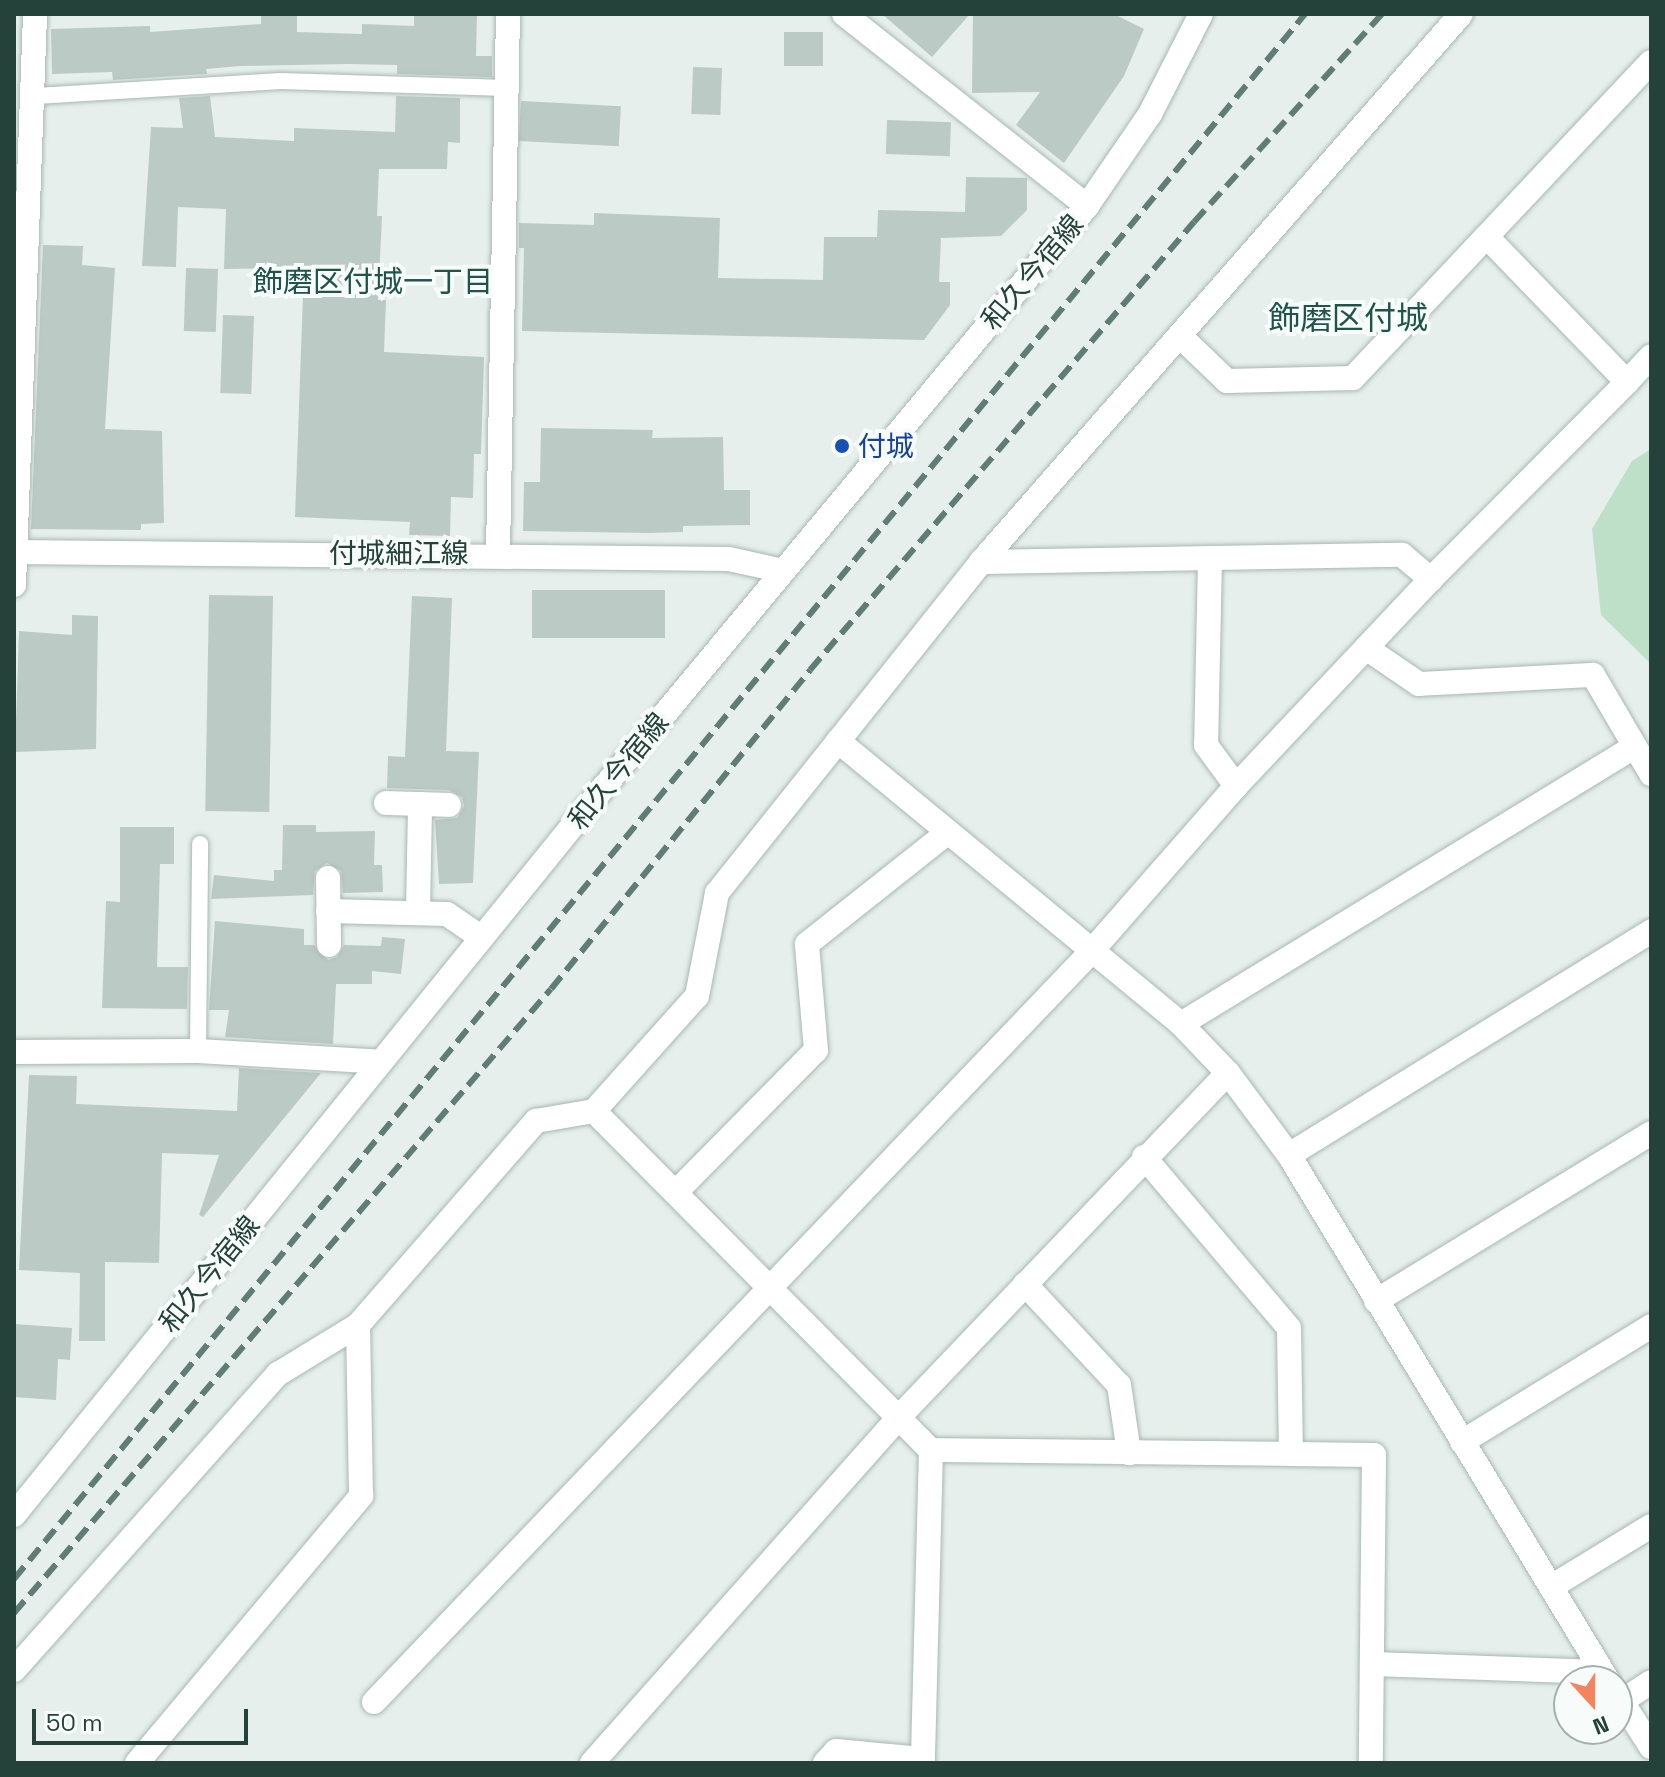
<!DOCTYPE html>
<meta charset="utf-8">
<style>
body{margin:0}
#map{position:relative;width:1665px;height:1777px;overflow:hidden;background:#e6efeb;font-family:"Space Grotesk","Noto Sans JP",sans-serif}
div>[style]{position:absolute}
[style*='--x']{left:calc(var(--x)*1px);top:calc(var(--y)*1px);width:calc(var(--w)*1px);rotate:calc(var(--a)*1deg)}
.green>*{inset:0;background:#bfe0c8}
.building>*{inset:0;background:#bbcac4;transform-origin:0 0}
.roads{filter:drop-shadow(0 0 2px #a8b8b2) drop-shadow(0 0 2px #a8b8b2)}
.lane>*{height:16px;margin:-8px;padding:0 8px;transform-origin:8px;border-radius:8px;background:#fff}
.street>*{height:24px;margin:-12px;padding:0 12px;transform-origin:12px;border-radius:12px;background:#fff}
.secondary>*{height:24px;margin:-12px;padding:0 12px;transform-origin:12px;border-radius:12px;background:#fff}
.rail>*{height:6px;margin-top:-3px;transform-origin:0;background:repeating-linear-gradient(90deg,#5f7d75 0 16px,transparent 0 24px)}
.dots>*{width:22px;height:22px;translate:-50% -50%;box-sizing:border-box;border:4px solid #f7fbf9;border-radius:50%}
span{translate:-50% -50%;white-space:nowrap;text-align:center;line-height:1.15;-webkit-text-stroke:8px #f7fbf9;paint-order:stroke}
.street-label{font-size:28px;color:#24423a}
.transit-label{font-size:28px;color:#164399}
.left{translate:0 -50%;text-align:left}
.neighbourhood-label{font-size:30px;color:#1f5548}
.quarter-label{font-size:32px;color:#1f5548}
.frame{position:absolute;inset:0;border:16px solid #24423a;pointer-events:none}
.north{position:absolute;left:1553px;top:1665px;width:80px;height:80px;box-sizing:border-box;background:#f7fbf9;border:2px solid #a3b1ad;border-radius:50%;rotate:159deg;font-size:22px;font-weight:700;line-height:32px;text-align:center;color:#24423a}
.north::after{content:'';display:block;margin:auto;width:28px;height:36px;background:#f4845f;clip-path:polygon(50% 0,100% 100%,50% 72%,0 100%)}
.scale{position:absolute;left:32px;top:1709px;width:216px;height:36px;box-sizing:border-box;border:4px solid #24423a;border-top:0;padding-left:10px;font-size:24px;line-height:28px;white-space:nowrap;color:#24423a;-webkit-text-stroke:6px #f7fbf9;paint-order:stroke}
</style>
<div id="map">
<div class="green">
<div style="clip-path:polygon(1651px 449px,1651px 664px,1601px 615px,1592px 529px,1632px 461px)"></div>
</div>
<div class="building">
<div style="clip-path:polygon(261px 14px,297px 14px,297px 32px,362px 34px,362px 24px,414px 26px,414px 14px,477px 14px,476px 56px,492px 56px,492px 77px,397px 74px,397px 65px,349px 64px,240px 66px,206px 69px,207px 74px,113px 80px,112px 72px,52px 74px,51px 29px,150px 26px,150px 32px,261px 24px)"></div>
<div style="clip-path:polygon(882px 14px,970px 14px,932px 57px)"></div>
<div style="clip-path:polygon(973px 14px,1114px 14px,1144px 29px,1124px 76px,1064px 163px,1016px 125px,1040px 92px,972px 93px)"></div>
<div style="left:784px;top:32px;width:39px;height:34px"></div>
<div style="left:693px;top:67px;width:29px;height:47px;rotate:2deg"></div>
<div style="clip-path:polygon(210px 96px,215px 137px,294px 141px,294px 128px,395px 132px,396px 96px,460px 98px,460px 143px,448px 142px,447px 169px,379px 169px,377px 216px,382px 216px,378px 300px,386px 300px,384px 352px,484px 357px,481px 454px,474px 454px,473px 498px,451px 497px,450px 536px,409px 535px,410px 522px,295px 517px,304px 268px,224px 269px,226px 209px,178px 207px,176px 267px,142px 266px,151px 127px,183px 128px,179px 98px)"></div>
<div style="left:521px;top:101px;width:100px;height:40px;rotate:3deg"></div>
<div style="left:887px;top:120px;width:64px;height:34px;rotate:2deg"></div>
<div style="clip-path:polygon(966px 177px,1027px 178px,1027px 210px,1001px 236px,941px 238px,939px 282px,950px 282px,950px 305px,924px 340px,522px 331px,524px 248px,519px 248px,519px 223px,594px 225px,594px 213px,720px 218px,718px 278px,823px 280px,824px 237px,877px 237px,878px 210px,965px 212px)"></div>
<div style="clip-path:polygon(43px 245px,83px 246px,82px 265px,115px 268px,105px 429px,162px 431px,164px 523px,141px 524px,141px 530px,31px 529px)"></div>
<div style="left:186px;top:268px;width:32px;height:63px;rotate:2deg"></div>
<div style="left:223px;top:315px;width:31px;height:78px;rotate:2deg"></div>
<div style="clip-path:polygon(541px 428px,653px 430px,652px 438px,723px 437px,724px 490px,750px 490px,750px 525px,683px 526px,683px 532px,648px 533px,523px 531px,524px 482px,540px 482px)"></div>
<div style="left:665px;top:590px;width:48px;height:133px;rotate:90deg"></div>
<div style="left:209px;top:595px;width:64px;height:216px;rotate:1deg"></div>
<div style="clip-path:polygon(412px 596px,452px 598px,446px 751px,479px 752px,473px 883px,439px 884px,435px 820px,457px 818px,464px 806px,462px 797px,449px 790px,387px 788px,388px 756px,405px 757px)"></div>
<div style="clip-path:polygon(72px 615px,98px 616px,96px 749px,15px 752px,19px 631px,72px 635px)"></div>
<div style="clip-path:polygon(283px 825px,316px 825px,316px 832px,375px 831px,374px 865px,382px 865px,383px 892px,343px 893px,341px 871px,327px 863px,315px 871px,313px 895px,211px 899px,214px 875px,274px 881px,274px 870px,282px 870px)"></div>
<div style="clip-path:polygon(120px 827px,174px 827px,174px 864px,160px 864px,157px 967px,188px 967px,187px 1009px,102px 1008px,106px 901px,120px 902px)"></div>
<div style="clip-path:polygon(215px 921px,304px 929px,304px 945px,314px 945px,328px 960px,337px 957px,344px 945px,381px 946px,382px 937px,405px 939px,401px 974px,372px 971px,372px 984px,336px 984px,333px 1044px,225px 1037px,229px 1010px,209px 1010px)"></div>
<div style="clip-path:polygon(239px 1068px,321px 1073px,203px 1217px,199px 1215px,219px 1155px,162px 1153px,159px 1263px,105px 1262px,105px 1341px,79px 1341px,80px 1273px,19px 1270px,29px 1075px,77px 1076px,76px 1104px,237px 1111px)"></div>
<div style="clip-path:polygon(14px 1324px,72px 1328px,70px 1360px,58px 1359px,56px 1400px,14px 1397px)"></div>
</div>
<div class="roads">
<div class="lane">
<div style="--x:36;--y:96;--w:245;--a:-3.5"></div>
<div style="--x:281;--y:81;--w:226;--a:1.8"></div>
<div style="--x:198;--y:1051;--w:207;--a:-89.4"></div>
</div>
<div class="street">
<div style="--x:844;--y:14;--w:310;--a:38.3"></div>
<div style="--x:1180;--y:336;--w:65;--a:43.8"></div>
<div style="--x:1227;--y:381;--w:126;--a:-1.4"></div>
<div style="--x:1353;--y:378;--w:434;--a:-46.7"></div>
<div style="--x:498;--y:553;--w:539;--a:-88.94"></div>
<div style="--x:1210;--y:559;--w:186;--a:91.2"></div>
<div style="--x:1206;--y:745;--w:51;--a:53.8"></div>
<div style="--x:981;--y:562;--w:421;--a:-1"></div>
<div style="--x:1402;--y:555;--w:38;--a:40"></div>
<div style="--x:14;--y:585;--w:571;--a:-87.89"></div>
<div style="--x:1366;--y:648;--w:64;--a:34.2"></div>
<div style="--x:1419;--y:684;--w:174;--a:-3"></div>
<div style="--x:1593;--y:675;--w:115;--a:59.6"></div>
<div style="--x:838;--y:741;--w:445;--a:39.5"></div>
<div style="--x:1181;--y:1024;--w:68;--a:46.2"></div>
<div style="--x:1228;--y:1073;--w:102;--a:53.4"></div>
<div style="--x:1289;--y:1155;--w:615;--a:58.76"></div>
<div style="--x:386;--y:803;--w:63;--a:1.8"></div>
<div style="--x:328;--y:878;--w:67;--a:89.1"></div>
<div style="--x:328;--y:911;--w:119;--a:1.4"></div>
<div style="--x:447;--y:914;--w:42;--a:34.4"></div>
<div style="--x:418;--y:912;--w:108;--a:-88.9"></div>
<div style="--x:1181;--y:1024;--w:531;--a:-31.44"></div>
<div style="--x:14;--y:1052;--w:184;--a:-0.3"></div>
<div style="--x:198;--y:1051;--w:183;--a:3.4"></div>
<div style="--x:594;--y:1111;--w:478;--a:45.2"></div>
<div style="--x:931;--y:1450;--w:313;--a:91.5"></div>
<div style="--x:1289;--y:1155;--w:426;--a:-31.7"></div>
<div style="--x:1144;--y:1157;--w:224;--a:49.7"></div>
<div style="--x:1289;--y:1328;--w:126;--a:89.1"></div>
<div style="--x:1291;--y:1454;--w:83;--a:0.7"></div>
<div style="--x:1374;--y:1455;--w:308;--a:90.6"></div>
<div style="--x:676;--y:1192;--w:199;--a:-45.4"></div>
<div style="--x:816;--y:1050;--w:106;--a:-94.9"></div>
<div style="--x:807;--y:944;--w:179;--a:-38.4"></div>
<div style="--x:1025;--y:1284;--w:138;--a:47.1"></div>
<div style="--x:1119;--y:1385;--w:69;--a:81.6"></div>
<div style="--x:1376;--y:1301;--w:322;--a:-31.4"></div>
<div style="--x:1462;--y:1442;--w:222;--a:-31.5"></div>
<div style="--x:931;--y:1450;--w:360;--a:0.6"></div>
<div style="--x:1551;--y:1587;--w:117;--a:-31.4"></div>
<div style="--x:1372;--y:1664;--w:230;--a:2"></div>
<div style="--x:14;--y:1670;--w:397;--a:-48.3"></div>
<div style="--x:278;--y:1374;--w:94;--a:-31.5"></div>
<div style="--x:358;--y:1325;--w:271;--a:-48.9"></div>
<div style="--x:536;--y:1121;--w:59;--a:-9.8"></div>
<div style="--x:594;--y:1111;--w:154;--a:-48.2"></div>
<div style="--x:697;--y:996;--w:105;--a:-79"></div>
<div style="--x:717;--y:893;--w:423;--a:-51.4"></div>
<div style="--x:981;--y:562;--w:728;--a:-48.78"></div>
<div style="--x:1617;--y:1694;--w:63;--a:57.3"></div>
<div style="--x:1622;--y:1701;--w:35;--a:-33"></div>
<div style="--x:374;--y:1702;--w:1036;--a:-46.29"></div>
<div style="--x:1090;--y:953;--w:222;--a:-48.8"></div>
<div style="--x:1236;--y:786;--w:284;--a:-46.7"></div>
<div style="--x:1431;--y:579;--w:278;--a:-45.1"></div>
<div style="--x:1627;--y:382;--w:202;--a:-134"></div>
<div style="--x:137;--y:1763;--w:349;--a:-50"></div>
<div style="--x:361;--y:1496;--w:171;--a:-91"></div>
<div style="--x:592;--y:1763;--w:463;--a:-48.4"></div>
<div style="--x:899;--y:1417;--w:476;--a:-46.3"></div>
<div style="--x:825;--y:1763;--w:16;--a:-47"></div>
<div style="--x:836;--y:1751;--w:87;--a:5.3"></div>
</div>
<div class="secondary">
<div style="--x:1627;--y:382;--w:35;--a:-47"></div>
<div style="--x:14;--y:552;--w:715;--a:0.56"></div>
<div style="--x:729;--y:559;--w:55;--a:12.5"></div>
<div style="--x:14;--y:1515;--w:937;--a:-50.98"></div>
<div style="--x:604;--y:787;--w:756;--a:-50.26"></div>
<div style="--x:1087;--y:206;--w:112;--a:-55.6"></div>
<div style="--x:1150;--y:114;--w:112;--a:-63"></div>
</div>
</div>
<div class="rail">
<div style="--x:14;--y:1579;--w:2029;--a:-50.48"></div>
<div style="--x:14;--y:1613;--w:823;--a:-49.29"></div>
<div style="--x:551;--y:989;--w:411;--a:-50.9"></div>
<div style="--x:810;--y:670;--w:590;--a:-49.4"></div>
<div style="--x:1194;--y:222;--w:280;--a:-47.9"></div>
</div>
<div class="dots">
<div style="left:842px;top:446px;background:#1a4fb4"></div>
</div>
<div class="street-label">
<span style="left:1032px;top:272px;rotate:-50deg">和久今宿線</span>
<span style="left:399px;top:553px">付城細江線</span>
<span style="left:618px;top:771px;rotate:-51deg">和久今宿線</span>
<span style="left:209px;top:1274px;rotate:-51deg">和久今宿線</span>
</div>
<div class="transit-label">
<span class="left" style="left:858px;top:446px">付城</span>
</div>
<div class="neighbourhood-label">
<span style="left:373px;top:282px">飾磨区付城一丁目</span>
</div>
<div class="quarter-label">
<span style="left:1348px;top:318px">飾磨区付城</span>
</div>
<div class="frame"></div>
<div class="north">N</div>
<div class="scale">50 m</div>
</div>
